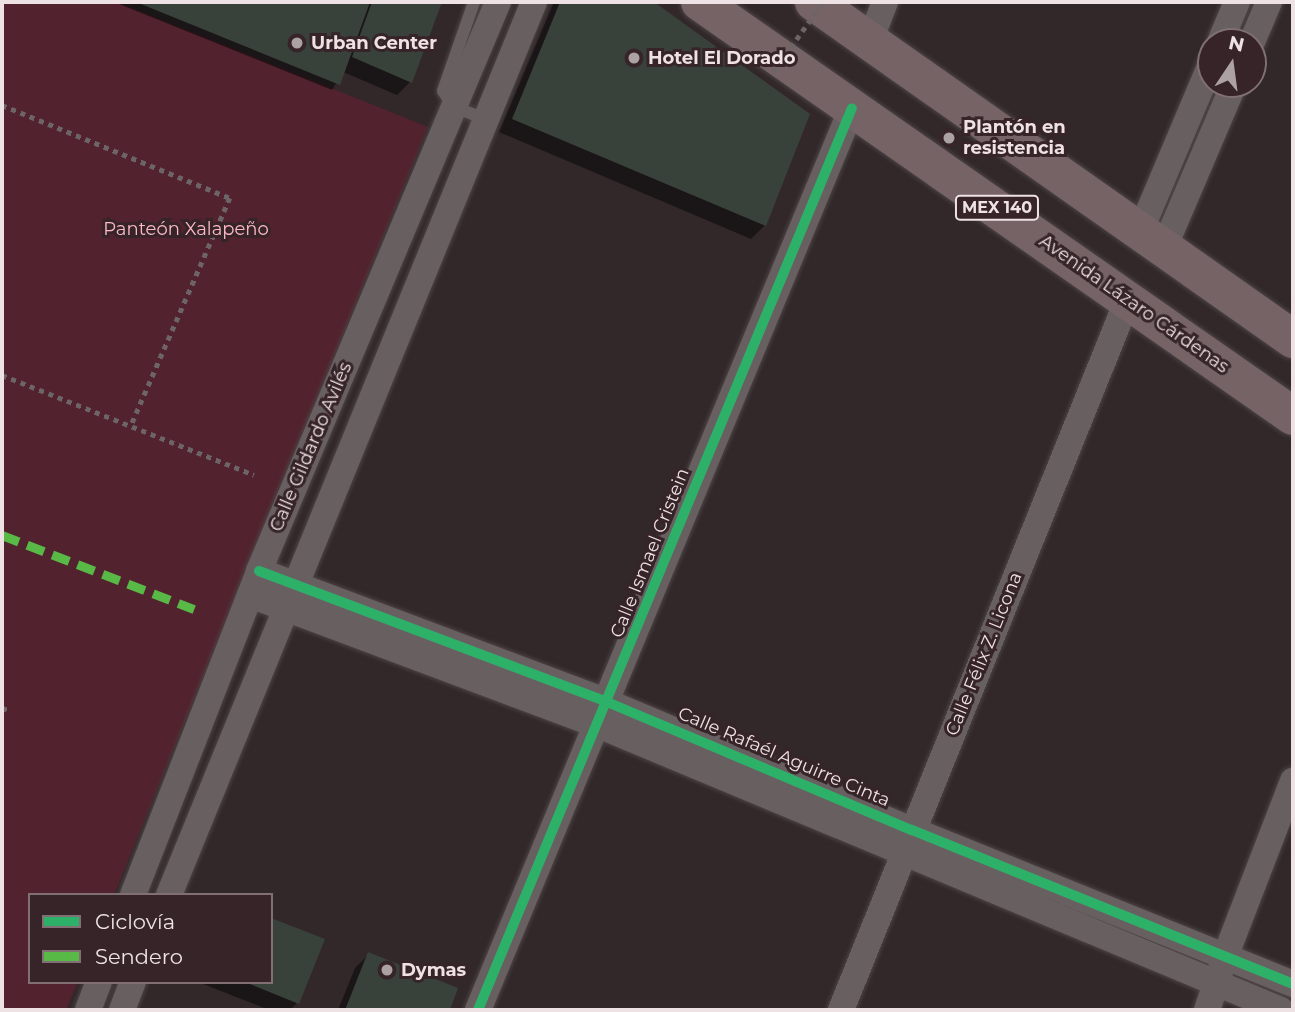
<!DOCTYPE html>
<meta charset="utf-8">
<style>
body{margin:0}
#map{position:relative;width:1295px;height:1012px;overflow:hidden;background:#32282a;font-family:Montserrat,sans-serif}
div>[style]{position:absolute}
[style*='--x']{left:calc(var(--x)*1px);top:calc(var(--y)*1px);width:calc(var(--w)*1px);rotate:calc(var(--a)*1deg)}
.green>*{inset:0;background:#52232e}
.shadow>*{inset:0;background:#0007}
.building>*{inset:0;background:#39423a}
.path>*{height:4.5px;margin-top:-2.25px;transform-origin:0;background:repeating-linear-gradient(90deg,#6c6466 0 5px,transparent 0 10px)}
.roads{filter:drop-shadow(0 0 2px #4c4445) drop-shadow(0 0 2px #4c4445)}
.lane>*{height:12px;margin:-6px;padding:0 6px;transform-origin:6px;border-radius:6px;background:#685f61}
.street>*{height:26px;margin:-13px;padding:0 13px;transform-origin:13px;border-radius:13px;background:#685f61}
.highway>*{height:38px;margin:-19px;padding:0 19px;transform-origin:19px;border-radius:19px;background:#756366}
.path-bridge>*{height:4.5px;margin-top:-2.25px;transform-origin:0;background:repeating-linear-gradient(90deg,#6c6466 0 5px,transparent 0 10px)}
.quiet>*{height:9px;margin-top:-4.5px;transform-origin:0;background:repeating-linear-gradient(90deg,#58b947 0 18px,transparent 0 27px)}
.cycleway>*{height:10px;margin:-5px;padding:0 5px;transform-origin:5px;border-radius:5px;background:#2db169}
.dots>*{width:19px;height:19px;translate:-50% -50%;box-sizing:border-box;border:4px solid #362428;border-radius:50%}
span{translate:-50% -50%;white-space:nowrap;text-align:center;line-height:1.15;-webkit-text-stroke:6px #362428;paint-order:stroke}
.shield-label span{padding:2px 5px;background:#362428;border:2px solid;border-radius:5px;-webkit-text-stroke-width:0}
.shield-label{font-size:16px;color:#eee2e4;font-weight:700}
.poi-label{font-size:18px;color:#eee2e4;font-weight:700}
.left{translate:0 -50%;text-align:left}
.park-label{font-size:18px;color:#fdb9c5}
.street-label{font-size:18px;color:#eee2e4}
.frame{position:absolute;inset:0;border:4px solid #eee2e4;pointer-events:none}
.legend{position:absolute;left:28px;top:893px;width:245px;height:91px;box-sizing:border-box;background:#362428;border:2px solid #807073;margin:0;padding:9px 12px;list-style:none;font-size:21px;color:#eee2e4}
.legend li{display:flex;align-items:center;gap:14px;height:35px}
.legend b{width:35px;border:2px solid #807073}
.north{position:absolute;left:1197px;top:28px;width:70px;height:70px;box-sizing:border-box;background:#362428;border:2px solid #807073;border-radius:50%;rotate:13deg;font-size:19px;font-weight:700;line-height:28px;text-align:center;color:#eee2e4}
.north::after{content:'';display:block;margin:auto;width:24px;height:32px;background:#aca1a3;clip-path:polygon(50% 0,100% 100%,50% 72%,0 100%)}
</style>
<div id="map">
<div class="green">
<div style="clip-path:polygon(2px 2px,117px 2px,428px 127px,114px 895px,30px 895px,30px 982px,78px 982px,66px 1010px,2px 1010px)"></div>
</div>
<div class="shadow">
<div style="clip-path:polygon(114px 2px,440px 2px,410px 82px,397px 95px,343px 72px,332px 90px)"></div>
<div style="clip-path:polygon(554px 2px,651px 2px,807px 115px,765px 225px,751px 239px,499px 132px)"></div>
<div style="clip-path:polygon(368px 955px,456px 989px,448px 1010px,338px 1010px,355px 968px)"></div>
<div style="clip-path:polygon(198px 982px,271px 982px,297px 1003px,290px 1010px,269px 1010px)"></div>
</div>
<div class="building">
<div style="clip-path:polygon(136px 2px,370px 2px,340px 85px)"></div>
<div style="clip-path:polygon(372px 2px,442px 2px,412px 83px,352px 57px)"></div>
<div style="clip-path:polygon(560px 2px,654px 2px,810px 114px,766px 226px,512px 119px)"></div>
<div style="clip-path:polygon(271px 918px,325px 939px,299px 1004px,245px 982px,271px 982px)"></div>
<div style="clip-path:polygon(368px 952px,458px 988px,450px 1010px,345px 1010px)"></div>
</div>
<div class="path">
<div style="--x:2;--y:105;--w:246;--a:22.2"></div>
<div style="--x:230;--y:198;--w:249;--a:113.5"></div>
<div style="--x:2;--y:375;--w:271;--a:21.6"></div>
<div style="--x:2;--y:708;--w:7;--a:16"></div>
</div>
<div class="roads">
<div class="lane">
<div style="--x:474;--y:2;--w:94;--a:109.2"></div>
<div style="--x:443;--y:91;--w:19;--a:55"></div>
<div style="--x:454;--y:107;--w:34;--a:21"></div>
</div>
<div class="street">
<div style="--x:870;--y:41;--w:42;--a:-69"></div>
<div style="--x:1220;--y:42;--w:43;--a:-67"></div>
<div style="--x:1252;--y:42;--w:43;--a:-67"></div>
<div style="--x:1140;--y:232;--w:182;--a:-67.1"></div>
<div style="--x:1164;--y:248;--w:178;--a:-66.9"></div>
<div style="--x:259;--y:571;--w:372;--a:20.6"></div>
<div style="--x:607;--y:702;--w:331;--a:22.8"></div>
<div style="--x:912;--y:830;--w:411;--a:22"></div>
<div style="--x:250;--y:595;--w:371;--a:20.5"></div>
<div style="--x:598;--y:725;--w:740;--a:22.65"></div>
<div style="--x:133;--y:895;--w:348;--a:-68.7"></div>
<div style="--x:259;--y:571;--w:617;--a:-67.22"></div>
<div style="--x:169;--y:895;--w:965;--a:-67.77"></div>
<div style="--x:88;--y:1010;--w:30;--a:-69"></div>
<div style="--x:122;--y:1010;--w:30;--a:-69"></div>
<div style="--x:478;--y:1010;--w:976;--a:-67.48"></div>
<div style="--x:841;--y:1010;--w:767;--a:-68.02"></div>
<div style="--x:1207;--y:1010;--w:56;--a:-71.2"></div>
<div style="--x:1225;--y:957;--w:189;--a:-68.9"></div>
</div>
<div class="highway">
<div style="--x:700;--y:2;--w:723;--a:34.92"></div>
<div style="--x:814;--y:2;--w:586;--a:35.13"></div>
</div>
</div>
<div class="path-bridge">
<div style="--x:773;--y:72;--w:86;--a:-54.5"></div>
</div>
<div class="quiet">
<div style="--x:2;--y:535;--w:206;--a:21.1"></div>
</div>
<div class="cycleway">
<div style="--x:259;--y:571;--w:372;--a:20.6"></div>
<div style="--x:607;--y:702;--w:331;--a:22.8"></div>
<div style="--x:912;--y:830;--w:411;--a:22"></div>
<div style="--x:478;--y:1010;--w:976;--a:-67.48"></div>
</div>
<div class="dots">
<div style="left:297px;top:43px;background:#aca1a3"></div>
<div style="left:634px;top:58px;background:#aca1a3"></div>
<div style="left:949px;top:138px;background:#aca1a3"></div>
<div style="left:387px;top:970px;background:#aca1a3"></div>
</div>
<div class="shield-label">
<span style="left:997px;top:208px">MEX 140</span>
</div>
<div class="poi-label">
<span class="left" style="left:311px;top:43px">Urban Center</span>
<span class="left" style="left:648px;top:58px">Hotel El Dorado</span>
<span class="left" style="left:963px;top:138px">Plantón en<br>resistencia</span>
<span class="left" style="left:401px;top:970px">Dymas</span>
</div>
<div class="park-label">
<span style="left:186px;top:229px">Panteón Xalapeño</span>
</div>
<div class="street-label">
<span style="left:1134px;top:304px;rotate:35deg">Avenida Lázaro Cárdenas</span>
<span style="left:311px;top:447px;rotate:-67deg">Calle Gildardo Avilés</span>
<span style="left:650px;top:553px;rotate:-68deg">Calle Ismael Cristein</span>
<span style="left:984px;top:654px;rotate:-68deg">Calle Félix Z. Licona</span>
<span style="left:784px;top:757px;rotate:23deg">Calle Rafaél Aguirre Cinta</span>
</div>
<div class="frame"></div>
<ul class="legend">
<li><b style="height:9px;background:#2db169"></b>Ciclovía</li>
<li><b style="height:9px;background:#58b947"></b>Sendero</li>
</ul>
<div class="north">N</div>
</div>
